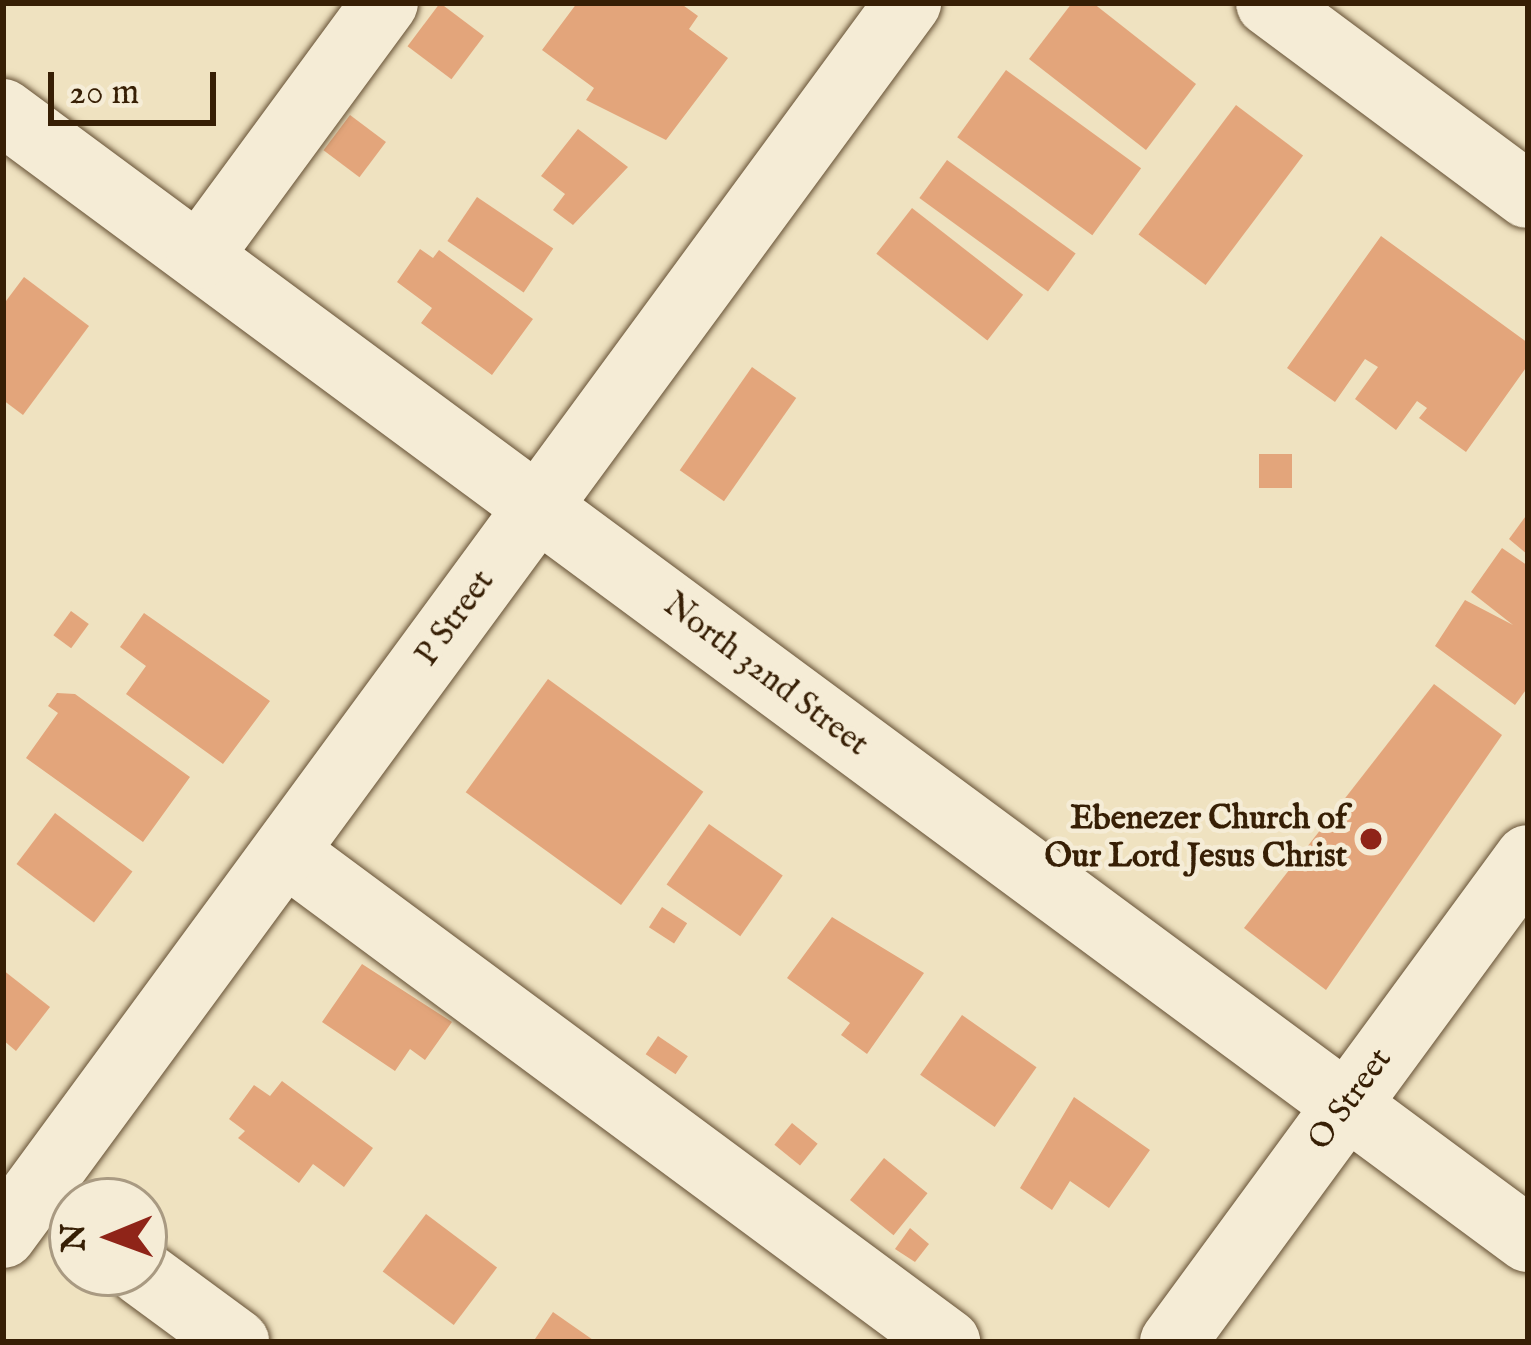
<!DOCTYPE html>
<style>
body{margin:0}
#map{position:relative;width:1531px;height:1345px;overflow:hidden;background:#efe2c0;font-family:"IM FELL English",serif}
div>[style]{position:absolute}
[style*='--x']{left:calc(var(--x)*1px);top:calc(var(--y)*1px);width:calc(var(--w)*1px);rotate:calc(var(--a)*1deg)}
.building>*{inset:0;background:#e3a57b;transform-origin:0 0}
.roads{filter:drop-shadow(0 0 3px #655034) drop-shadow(0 0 3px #655034)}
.minor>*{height:66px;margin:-33px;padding:0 33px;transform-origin:33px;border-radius:33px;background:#f5ecd6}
.dots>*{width:33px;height:33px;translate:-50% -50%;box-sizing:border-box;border:6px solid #f5ecd6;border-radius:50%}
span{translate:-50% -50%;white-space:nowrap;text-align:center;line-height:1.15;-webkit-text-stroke:9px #f5ecd6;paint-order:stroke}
.street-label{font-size:33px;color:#371f05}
.poi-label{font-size:33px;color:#371f05;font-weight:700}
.right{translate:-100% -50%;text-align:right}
.frame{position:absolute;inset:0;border:6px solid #371f05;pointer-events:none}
.north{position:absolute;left:48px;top:1177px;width:120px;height:120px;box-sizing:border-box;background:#f5ecd6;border:3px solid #a99a82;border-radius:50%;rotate:269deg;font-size:33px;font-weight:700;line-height:48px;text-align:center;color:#371f05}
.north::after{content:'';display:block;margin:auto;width:42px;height:54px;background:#8f2418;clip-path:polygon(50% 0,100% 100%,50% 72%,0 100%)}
.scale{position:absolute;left:48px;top:72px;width:168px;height:54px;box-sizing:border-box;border:6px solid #371f05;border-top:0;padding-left:15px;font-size:36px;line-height:42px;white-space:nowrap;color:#371f05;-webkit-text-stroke:9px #f5ecd6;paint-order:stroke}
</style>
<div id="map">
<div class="building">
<div style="left:440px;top:3px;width:55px;height:54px;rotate:37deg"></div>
<div style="clip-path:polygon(577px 3px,680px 3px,698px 16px,689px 29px,728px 58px,666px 140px,586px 100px,594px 88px,542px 50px)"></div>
<div style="clip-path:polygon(1072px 3px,1093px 3px,1196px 84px,1146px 150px,1029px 59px)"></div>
<div style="left:1006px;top:70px;width:167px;height:83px;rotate:36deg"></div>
<div style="left:1236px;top:105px;width:84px;height:162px;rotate:37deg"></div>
<div style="left:350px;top:115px;width:45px;height:44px;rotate:37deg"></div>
<div style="clip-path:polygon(578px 129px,628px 167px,573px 225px,553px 210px,565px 194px,541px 176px)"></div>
<div style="left:947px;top:160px;width:159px;height:47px;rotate:36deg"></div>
<div style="left:477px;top:197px;width:92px;height:53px;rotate:34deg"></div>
<div style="left:912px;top:208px;width:141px;height:58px;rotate:38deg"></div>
<div style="clip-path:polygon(1381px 236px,1528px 343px,1528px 365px,1466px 452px,1419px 418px,1427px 408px,1417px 401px,1396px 430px,1355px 399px,1378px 367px,1365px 359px,1335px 402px,1287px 368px)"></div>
<div style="clip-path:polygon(420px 249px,433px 258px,439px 250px,533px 319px,492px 375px,421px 323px,432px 308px,397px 282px)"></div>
<div style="clip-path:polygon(24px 277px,89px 326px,23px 415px,3px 400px,3px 305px)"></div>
<div style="left:752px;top:367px;width:54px;height:126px;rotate:35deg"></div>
<div style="left:1259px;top:454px;width:33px;height:34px"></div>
<div style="clip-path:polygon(1528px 513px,1528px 555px,1509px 539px)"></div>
<div style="clip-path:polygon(1502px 548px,1528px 566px,1528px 687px,1515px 705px,1435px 646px,1465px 600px,1513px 625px,1471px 592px)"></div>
<div style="left:71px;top:611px;width:22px;height:30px;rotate:36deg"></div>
<div style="clip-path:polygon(144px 613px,270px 701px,223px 764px,126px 694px,146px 666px,120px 647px)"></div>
<div style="left:548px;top:679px;width:192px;height:140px;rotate:36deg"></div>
<div style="clip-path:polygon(1434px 684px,1502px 735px,1326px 990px,1244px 928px)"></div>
<div style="clip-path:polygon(57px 693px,75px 694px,190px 777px,143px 842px,26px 758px,58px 713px,48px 706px)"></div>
<div style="left:55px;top:813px;width:97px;height:64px;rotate:37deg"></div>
<div style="left:709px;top:824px;width:90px;height:74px;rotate:35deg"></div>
<div style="left:662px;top:907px;width:30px;height:24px;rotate:33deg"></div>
<div style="clip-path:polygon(832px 917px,924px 973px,867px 1054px,841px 1035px,850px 1023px,787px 978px)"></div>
<div style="clip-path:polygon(362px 964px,452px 1022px,425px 1060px,410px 1049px,395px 1071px,322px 1022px)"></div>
<div style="clip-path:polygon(3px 970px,50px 1007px,16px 1051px,3px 1040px)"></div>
<div style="left:962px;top:1015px;width:91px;height:73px;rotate:35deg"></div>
<div style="left:658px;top:1036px;width:36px;height:22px;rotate:34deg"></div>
<div style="clip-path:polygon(282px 1081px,373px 1148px,344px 1187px,313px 1164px,299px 1183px,238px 1138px,245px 1131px,229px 1119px,254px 1085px,270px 1096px)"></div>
<div style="clip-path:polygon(1074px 1097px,1150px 1150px,1109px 1208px,1070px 1181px,1052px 1210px,1020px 1188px)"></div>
<div style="left:792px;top:1123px;width:33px;height:28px;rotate:39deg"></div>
<div style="left:884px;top:1158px;width:56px;height:54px;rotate:39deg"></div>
<div style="left:426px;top:1214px;width:89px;height:72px;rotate:37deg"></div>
<div style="clip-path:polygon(910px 1228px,929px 1244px,915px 1262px,895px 1249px)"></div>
<div style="clip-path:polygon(553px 1312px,596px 1342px,533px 1342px)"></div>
</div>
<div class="roads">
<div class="minor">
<div style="--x:1269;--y:3;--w:322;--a:36.6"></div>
<div style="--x:3;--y:112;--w:1896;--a:36.47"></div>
<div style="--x:199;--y:256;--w:314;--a:-53.7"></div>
<div style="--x:285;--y:852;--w:824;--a:36.51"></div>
<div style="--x:3;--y:1235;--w:1529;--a:-53.7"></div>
<div style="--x:142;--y:1273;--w:117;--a:36.3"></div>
<div style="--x:1173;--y:1342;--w:600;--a:-53.74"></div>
</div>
</div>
<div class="dots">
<div style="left:1371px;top:839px;background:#8f2418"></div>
</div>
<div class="street-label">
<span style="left:456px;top:619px;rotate:-54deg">P Street</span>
<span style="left:765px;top:676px;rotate:37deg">North 32nd Street</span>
<span style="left:1351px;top:1100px;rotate:-54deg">O Street</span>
</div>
<div class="poi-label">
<span class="right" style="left:1347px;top:839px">Ebenezer Church of<br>Our Lord Jesus Christ</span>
</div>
<div class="frame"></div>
<div class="north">N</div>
<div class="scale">20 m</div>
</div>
